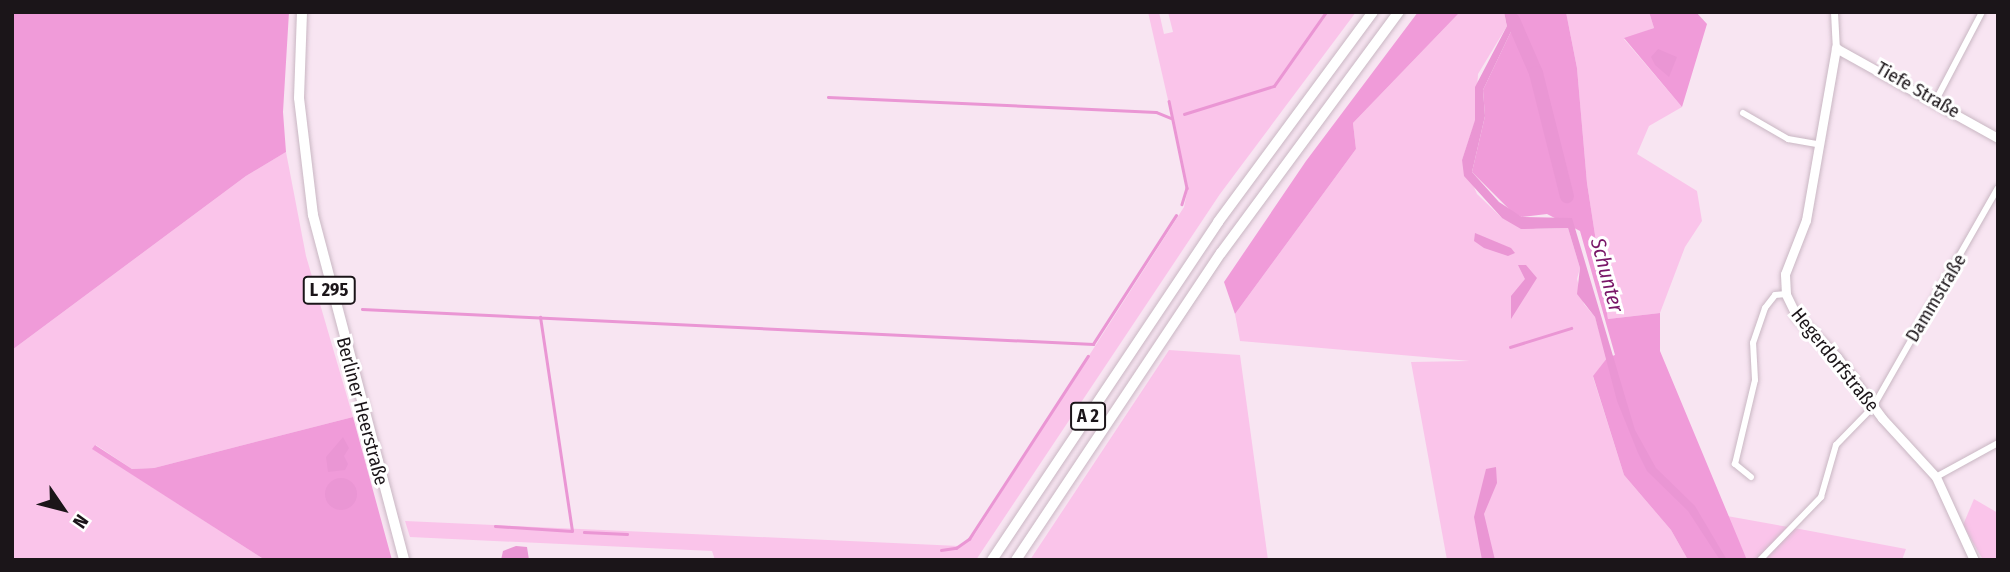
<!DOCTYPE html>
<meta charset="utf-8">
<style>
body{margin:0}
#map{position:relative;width:2010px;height:572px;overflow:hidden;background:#f8e5f2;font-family:"Fira Sans Condensed",sans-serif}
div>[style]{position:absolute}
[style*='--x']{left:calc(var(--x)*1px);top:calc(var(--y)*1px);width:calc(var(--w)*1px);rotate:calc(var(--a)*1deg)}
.green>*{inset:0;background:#fac4ea}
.forest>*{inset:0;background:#f09bd9}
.water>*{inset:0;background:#ea96d4}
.round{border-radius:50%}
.stream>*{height:2.5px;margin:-1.25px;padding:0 1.25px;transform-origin:1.25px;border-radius:1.25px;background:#ea96d4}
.river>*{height:14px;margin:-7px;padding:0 7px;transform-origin:7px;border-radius:7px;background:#ea96d4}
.roads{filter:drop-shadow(0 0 2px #c9b7c3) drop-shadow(0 0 2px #c9b7c3)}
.minor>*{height:6px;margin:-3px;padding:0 3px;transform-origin:3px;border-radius:3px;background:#fff}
.tertiary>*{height:7px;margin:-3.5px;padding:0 3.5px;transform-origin:3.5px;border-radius:3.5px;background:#fff}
.secondary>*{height:9px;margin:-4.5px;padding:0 4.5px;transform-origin:4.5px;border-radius:4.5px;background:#fff}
.primary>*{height:10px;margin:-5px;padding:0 5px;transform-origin:5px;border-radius:5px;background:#fff}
.motorway>*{height:10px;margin:-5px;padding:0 5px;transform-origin:5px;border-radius:5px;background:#fff}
span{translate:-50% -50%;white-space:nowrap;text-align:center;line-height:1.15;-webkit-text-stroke:6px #fff;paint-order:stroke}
.shield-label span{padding:2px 5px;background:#fff;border:2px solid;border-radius:5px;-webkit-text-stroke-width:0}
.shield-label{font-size:18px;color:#1b1519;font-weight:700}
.street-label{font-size:19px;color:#1b1519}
.water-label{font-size:21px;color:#791667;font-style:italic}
.frame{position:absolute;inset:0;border:14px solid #1b1519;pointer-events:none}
.north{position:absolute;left:28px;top:474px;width:70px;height:70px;-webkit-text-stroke:5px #fff;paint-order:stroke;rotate:125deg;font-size:19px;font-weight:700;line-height:28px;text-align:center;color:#1b1519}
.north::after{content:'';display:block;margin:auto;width:24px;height:32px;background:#1b1519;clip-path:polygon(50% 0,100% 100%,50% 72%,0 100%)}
</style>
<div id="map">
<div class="green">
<div style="clip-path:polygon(1148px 12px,1159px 12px,1164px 34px,1173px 32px,1168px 12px,1356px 12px,1220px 194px,976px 560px,715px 560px,712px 551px,410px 537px,405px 521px,959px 546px,975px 534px,1184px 207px,1188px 188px)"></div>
<div style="clip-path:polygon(1460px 12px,1504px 12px,1507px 26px,1478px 74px,1475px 121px,1462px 160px,1477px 194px,1502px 218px,1536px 229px,1568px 228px,1580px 268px,1577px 279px,1584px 304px,1595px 317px,1607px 358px,1593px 377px,1624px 475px,1671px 530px,1688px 560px,1447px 560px,1411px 362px,1470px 361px,1240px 341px,1235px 314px,1356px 149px,1353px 123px)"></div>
<div style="clip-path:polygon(1566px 12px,1649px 12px,1654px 28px,1624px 39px,1682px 107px,1649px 126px,1637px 154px,1697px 191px,1702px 221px,1685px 247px,1660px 313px,1608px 319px,1587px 183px,1577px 68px)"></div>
<div style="clip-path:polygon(286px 152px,306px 256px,353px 417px,154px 468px,132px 469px,96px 445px,93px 449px,265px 560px,12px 560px,12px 350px,246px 176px)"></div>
<div style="clip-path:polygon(1169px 350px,1240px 355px,1268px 560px,1030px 560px)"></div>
<div style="clip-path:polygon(1974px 499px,1998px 513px,1998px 560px,1983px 560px,1963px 525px)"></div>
<div style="clip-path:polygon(1727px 516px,1805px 530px,1906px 549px,1902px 560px,1747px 560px)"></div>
</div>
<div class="forest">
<div style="clip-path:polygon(12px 12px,289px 12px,283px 112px,286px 152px,246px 176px,12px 350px)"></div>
<div style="clip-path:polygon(1418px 12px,1460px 12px,1353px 123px,1356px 149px,1235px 314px,1224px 282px,1306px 161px)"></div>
<div style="clip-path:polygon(1512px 12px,1566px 12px,1577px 68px,1587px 183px,1608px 319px,1660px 313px,1660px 351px,1747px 560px,1688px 560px,1671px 530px,1624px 475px,1593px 376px,1607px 358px,1615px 355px,1580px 231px,1547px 214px,1522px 217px,1512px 212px,1472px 172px,1485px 116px,1483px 90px,1516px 21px)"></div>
<div style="clip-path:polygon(1649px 12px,1696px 12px,1707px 24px,1682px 107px,1624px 38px,1654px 28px)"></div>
<div style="clip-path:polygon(353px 417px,392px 560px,265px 560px,92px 449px,95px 445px,132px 469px,154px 468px)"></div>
</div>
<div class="water">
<div style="clip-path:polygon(1504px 12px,1512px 12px,1516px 21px,1483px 90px,1485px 116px,1472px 172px,1499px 202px,1522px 217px,1572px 218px,1635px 430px,1656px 468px,1695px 506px,1727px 560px,1720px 560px,1688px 511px,1647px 471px,1638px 453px,1617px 401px,1595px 317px,1577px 294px,1580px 268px,1568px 228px,1521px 229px,1502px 218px,1464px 176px,1462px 160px,1475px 120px,1475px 87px,1507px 26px)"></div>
<div style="clip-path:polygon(1658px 49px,1677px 57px,1669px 77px,1655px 65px,1651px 57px)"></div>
<div style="clip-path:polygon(1475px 233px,1511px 248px,1515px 253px,1508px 256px,1484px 248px,1474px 241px)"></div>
<div style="clip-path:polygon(1518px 265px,1526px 265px,1537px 278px,1511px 319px,1511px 296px,1525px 279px)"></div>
<div style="clip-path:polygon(343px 437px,349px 448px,344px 456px,348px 464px,345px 470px,328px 472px,326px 457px)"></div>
<div style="clip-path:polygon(1496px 467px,1497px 483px,1484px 514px,1495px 560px,1482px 560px,1474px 517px,1486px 469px)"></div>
<div class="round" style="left:325px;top:478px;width:32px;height:32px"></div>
<div style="clip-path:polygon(516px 546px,527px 547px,529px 560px,501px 560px,503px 551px)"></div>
</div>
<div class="stream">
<div style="--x:828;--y:97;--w:328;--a:2.6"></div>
<div style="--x:1156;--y:112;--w:16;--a:22"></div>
<div style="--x:1169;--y:101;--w:89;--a:78.3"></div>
<div style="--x:1187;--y:188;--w:17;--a:107"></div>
<div style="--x:1184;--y:114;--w:94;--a:-17.3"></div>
<div style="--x:1274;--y:86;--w:90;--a:-54.9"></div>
<div style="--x:362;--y:309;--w:732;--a:2.74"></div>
<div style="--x:1093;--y:344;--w:153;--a:-57.2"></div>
<div style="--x:1510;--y:347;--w:64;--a:-17.3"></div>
<div style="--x:495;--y:526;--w:77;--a:3.7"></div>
<div style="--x:572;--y:531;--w:216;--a:-98.5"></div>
<div style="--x:584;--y:532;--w:43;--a:2.7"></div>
<div style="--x:941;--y:550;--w:15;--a:-8"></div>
<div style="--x:956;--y:548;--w:16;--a:-35"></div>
<div style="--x:969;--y:539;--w:218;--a:-57"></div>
</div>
<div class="river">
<div style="--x:1513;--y:20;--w:58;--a:66.5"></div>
<div style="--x:1536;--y:73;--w:127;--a:75.9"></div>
</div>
<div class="roads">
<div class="minor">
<div style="--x:1936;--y:100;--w:99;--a:-62.4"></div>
<div style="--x:1743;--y:113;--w:52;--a:30"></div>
<div style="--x:1788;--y:139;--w:29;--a:10"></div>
<div style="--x:1751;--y:477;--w:21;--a:-141"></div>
<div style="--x:1735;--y:464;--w:86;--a:-76.6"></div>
<div style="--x:1755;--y:380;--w:37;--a:-93"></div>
<div style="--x:1753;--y:343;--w:37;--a:-71"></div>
<div style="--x:1765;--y:308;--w:16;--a:-52"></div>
<div style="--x:1775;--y:295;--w:11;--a:-5"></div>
<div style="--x:1936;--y:477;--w:71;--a:-28.7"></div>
<div style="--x:1760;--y:560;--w:88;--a:-45.9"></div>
<div style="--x:1821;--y:497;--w:54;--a:-73.9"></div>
<div style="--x:1836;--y:445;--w:53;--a:-45.8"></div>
<div style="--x:1873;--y:407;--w:252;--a:-60.3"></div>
</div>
<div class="tertiary">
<div style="--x:1834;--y:12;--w:36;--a:87"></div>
</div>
<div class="secondary">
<div style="--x:1974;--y:560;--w:91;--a:-114.6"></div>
<div style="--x:1936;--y:477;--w:80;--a:-132.5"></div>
<div style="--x:1882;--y:418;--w:76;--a:-126.4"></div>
<div style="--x:1837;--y:357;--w:57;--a:-135"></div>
<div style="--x:1797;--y:317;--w:25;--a:-116"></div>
<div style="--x:1786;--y:294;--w:20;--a:-93"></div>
<div style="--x:1785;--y:274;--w:58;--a:-68.7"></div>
<div style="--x:1806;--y:220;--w:175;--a:-80.1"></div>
<div style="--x:1836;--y:48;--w:185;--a:29.1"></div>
</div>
<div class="primary">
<div style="--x:302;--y:12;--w:86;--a:92"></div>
<div style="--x:299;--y:98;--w:118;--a:83.2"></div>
<div style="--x:313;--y:215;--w:357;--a:75.2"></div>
</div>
<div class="motorway">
<div style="--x:992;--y:560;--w:407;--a:-56.2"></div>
<div style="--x:1218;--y:222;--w:261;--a:-53.6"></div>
<div style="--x:1016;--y:560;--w:369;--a:-56.3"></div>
<div style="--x:1221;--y:253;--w:300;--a:-53.6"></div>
</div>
</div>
<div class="shield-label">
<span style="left:329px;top:290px">L 295</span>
<span style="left:1088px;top:416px">A 2</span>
</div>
<div class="street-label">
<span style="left:1918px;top:90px;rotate:30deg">Tiefe Straße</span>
<span style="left:1936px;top:298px;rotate:-59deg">Dammstraße</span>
<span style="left:1835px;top:360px;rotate:51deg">Hegerdorfstraße</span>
<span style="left:362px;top:411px;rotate:75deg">Berliner Heerstraße</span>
</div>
<div class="water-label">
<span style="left:1607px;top:275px;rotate:75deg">Schunter</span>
</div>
<div class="frame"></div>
<div class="north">N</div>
</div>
